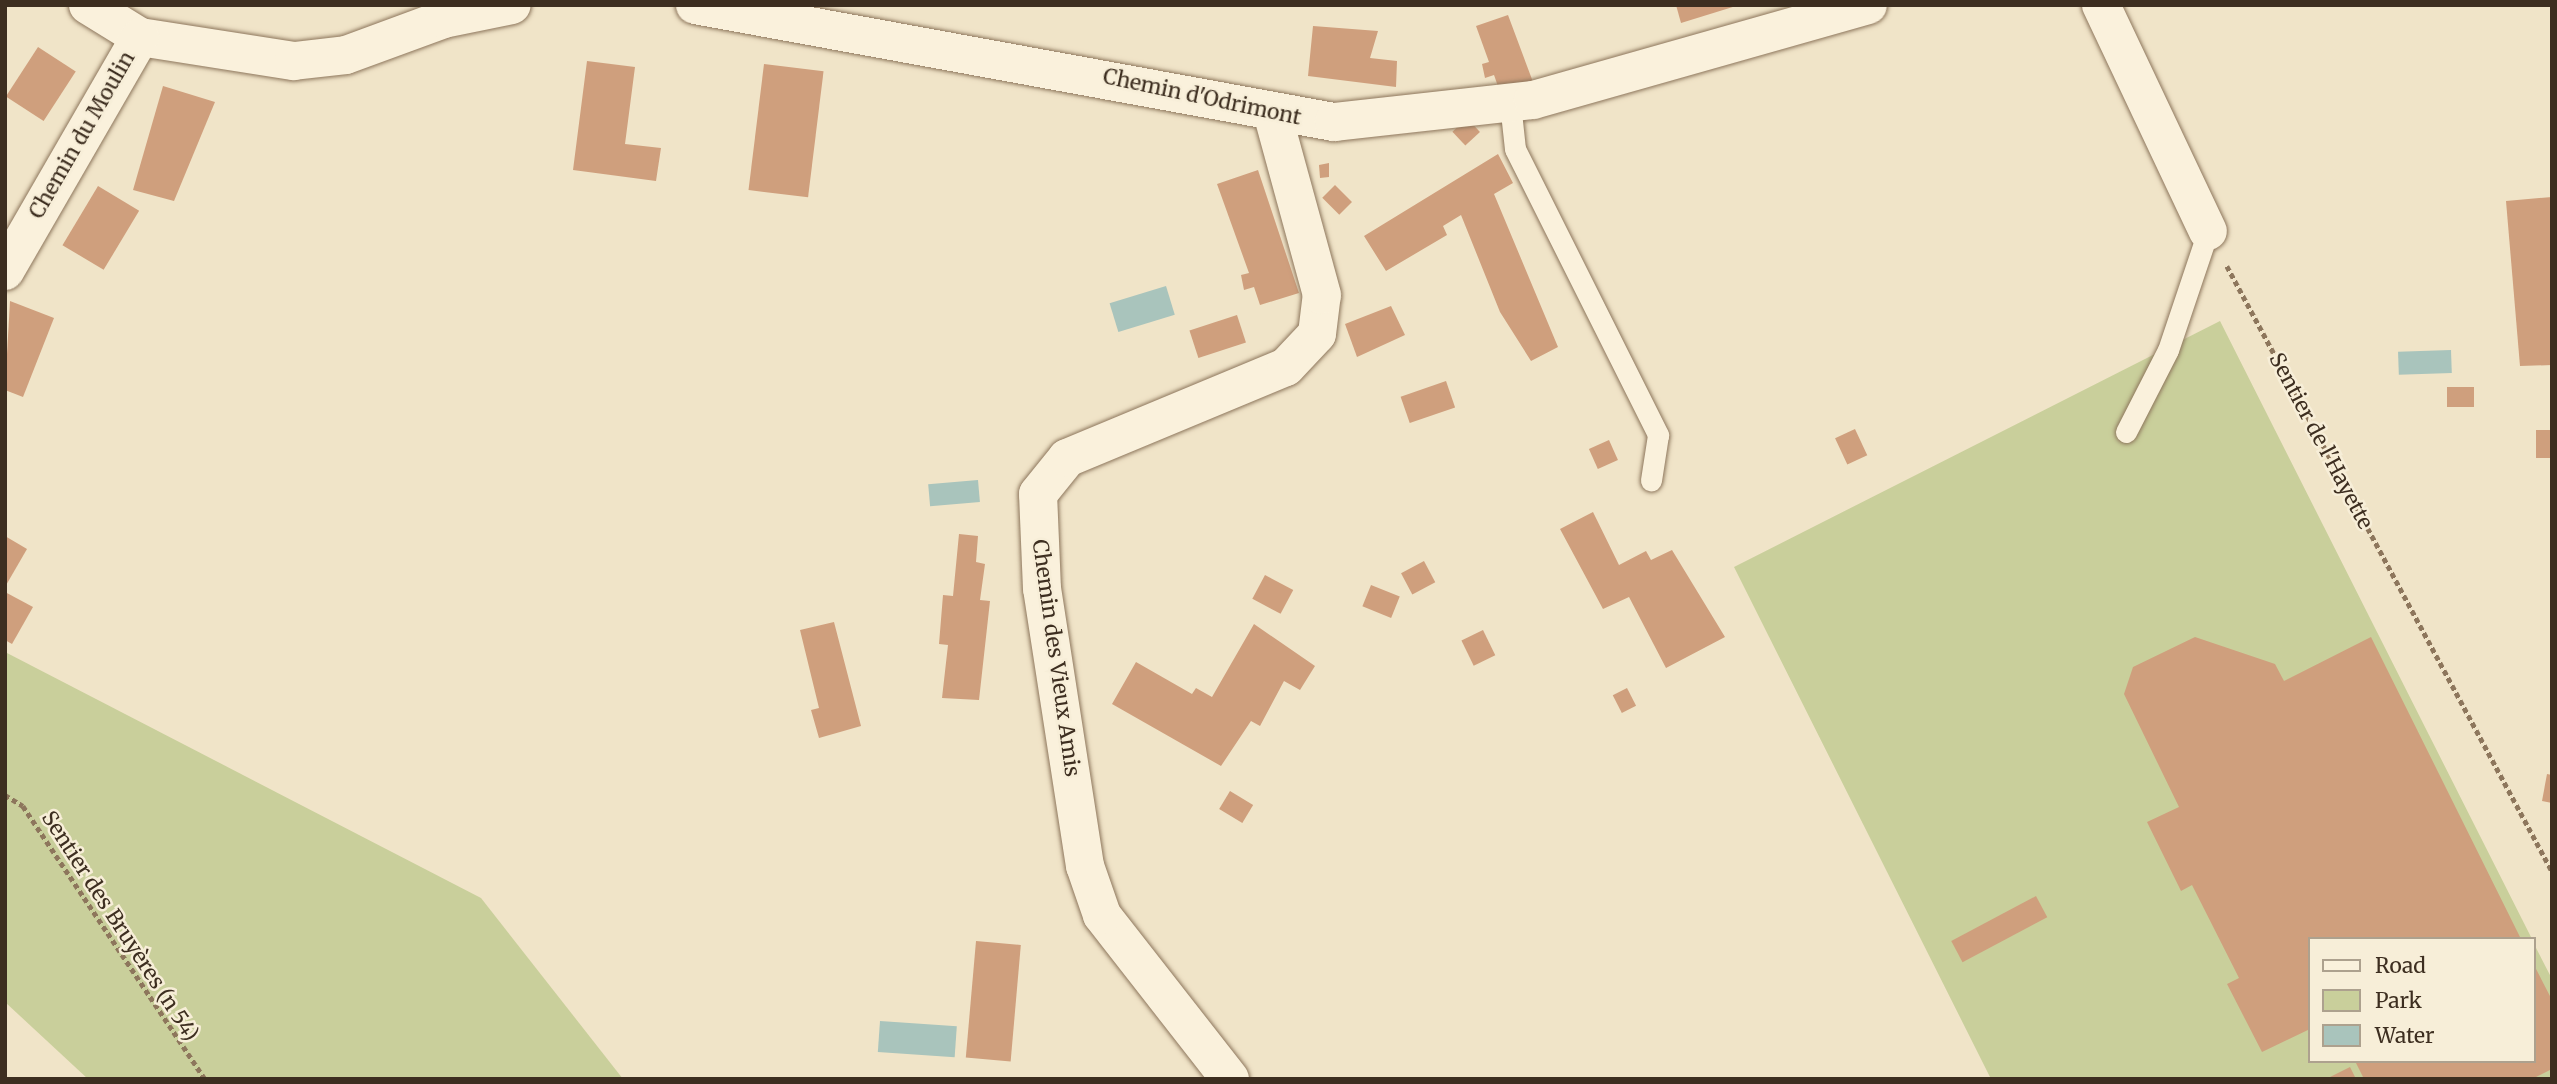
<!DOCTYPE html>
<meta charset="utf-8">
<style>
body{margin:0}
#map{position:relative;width:2557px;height:1084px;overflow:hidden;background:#f0e4c8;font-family:Merriweather,serif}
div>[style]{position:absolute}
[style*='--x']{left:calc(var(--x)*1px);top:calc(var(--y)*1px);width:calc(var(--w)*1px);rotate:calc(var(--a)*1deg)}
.green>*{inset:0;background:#c9cf9b}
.water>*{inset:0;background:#a9c4bc;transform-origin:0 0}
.building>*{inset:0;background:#cf9f7d;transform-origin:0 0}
.path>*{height:4.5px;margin-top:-2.25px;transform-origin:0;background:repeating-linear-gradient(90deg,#8d765c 0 5px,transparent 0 8.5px)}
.roads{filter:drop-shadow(0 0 2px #8d765c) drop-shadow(0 0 2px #8d765c)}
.service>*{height:21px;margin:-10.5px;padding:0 10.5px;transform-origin:10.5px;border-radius:10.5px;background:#faf1dc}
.minor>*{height:38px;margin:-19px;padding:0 19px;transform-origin:19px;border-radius:19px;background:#faf1dc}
span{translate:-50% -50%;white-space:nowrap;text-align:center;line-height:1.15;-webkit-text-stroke:5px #f7eed8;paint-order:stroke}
.street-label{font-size:21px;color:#3d2e20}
.frame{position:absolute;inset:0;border:7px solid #3d2e20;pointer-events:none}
.legend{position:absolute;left:2308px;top:937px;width:228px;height:126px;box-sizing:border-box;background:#f7eed8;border:2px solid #ada18e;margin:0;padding:9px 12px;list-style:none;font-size:21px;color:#3d2e20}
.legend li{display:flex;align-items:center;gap:14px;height:35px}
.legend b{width:35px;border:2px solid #ada18e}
</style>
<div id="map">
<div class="green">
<div style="clip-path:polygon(2220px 321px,2532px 939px,2310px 939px,2310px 1061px,2534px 1061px,2534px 944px,2552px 979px,2552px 1079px,1991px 1079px,1734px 567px)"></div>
<div style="clip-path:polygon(7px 653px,481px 898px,623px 1079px,88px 1079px,5px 1002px)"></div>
</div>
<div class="water">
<div style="left:1166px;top:286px;width:30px;height:59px;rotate:73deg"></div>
<div style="left:2451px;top:350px;width:23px;height:53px;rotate:88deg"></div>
<div style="left:978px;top:480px;width:22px;height:50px;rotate:85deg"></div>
<div style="left:880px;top:1021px;width:77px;height:31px;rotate:4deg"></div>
</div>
<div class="building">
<div style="clip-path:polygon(1676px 5px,1736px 5px,1736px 6px,1681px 23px)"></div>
<div style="clip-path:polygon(1508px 15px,1533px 82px,1500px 92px,1494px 75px,1485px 78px,1482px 64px,1489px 62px,1476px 26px)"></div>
<div style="clip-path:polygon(1313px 26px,1378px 31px,1370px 58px,1397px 61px,1396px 87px,1308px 76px)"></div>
<div style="left:38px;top:47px;width:45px;height:59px;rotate:33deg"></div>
<div style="clip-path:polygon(587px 61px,635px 67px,625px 144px,661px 148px,656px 181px,573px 170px)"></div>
<div style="left:764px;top:64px;width:60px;height:127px;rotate:7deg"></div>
<div style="clip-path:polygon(163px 86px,215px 102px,174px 201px,133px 190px)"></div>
<div style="left:1467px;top:118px;width:19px;height:20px;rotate:47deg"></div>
<div style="clip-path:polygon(1498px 154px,1513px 183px,1494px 194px,1558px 347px,1531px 361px,1500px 312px,1461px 215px,1443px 226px,1447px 235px,1386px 271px,1364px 236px)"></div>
<div style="clip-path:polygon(1329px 163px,1329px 177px,1320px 178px,1319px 165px)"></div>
<div style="clip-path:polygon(1258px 170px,1299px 293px,1260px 305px,1254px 287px,1244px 290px,1241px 275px,1249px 273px,1217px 184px)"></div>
<div style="left:1335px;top:185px;width:24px;height:18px;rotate:45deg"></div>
<div style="left:98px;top:186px;width:48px;height:69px;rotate:31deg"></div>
<div style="clip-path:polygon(2552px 197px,2552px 365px,2520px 366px,2506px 201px)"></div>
<div style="clip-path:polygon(10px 301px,54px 318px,23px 397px,5px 390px)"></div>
<div style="clip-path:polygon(1391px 306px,1405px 335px,1357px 357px,1345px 324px)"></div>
<div style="left:1237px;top:315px;width:29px;height:50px;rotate:72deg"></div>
<div style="left:1446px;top:381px;width:28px;height:48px;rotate:71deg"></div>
<div style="left:2447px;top:387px;width:27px;height:20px"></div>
<div style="left:1855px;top:429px;width:29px;height:22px;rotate:65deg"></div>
<div style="left:2552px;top:430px;width:28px;height:16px;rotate:90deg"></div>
<div style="left:1609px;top:440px;width:22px;height:22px;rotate:66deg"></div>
<div style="clip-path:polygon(1593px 512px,1619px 565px,1646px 551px,1651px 560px,1672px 550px,1725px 637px,1666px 668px,1629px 597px,1603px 609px,1560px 529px)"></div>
<div style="clip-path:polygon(959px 534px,978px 536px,976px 562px,985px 564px,980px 600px,990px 601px,979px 700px,942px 698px,948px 645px,939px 644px,943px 595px,953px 596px)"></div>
<div style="clip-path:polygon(5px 536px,27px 549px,5px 587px)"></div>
<div style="left:1424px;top:561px;width:24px;height:26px;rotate:62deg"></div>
<div style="left:1265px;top:575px;width:32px;height:27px;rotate:28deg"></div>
<div style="left:1371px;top:585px;width:31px;height:23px;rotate:22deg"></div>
<div style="clip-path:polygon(5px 592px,33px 607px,12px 644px,5px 640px)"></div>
<div style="clip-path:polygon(834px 622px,861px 726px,819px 738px,811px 710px,819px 708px,800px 630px)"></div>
<div style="clip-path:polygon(1254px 624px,1315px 666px,1300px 690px,1284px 681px,1260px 726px,1251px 721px,1221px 766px,1112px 704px,1136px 662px,1192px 694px,1196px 688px,1212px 697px)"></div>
<div style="left:1483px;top:630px;width:28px;height:24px;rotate:64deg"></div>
<div style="clip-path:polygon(2195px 637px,2275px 664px,2284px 681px,2371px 637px,2521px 939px,2310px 939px,2310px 1029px,2262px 1052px,2227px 984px,2239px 978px,2192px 885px,2181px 891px,2147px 822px,2179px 807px,2124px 694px,2133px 667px)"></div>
<div style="left:1627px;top:688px;width:20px;height:16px;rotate:63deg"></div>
<div style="clip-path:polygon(2547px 774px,2552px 775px,2552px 803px,2542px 801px)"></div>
<div style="left:1230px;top:791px;width:27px;height:21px;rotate:31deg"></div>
<div style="left:2036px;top:896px;width:24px;height:96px;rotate:62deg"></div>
<div style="left:976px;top:941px;width:45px;height:117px;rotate:5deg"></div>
<div style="clip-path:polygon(2534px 965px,2552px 1000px,2552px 1069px,2532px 1079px,2364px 1079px,2355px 1061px,2534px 1061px)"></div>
<div style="clip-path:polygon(2350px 1067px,2356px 1079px,2326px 1079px)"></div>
</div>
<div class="path">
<div style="--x:2227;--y:266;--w:687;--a:61.76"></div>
<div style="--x:5;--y:795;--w:21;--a:31"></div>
<div style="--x:23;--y:806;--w:328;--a:56.3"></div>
</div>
<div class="roads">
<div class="service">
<div style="--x:1510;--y:103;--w:46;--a:83.8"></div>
<div style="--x:1515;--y:149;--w:320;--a:63.4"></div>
<div style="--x:1658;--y:435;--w:46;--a:98.8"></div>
<div style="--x:2126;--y:432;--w:92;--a:-62.9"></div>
<div style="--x:2168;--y:350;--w:126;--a:-71.4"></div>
</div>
<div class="minor">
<div style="--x:88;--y:5;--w:61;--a:31.6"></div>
<div style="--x:140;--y:37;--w:156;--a:8.9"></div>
<div style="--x:294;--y:61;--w:52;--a:-6.6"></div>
<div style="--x:346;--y:55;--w:104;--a:-20.2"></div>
<div style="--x:444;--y:19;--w:69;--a:-11.6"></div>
<div style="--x:695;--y:5;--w:650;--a:10.38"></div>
<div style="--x:1334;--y:122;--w:200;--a:-6.3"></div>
<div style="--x:1533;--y:100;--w:348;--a:-15.8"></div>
<div style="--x:2101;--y:5;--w:250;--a:64.7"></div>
<div style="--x:5;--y:271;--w:270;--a:-60"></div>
<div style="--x:1230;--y:1079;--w:208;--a:-128"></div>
<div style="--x:1102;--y:915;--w:52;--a:-109.1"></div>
<div style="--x:1085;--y:866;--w:280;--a:-98.8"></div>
<div style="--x:1042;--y:589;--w:95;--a:-92.4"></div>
<div style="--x:1038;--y:494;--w:46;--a:-51.1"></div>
<div style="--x:1067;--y:458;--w:237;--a:-22.6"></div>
<div style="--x:1286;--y:367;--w:45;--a:-46.8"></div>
<div style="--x:1317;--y:334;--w:39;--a:-83"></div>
<div style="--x:1322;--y:295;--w:186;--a:-105.3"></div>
</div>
</div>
<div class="street-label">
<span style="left:1202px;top:97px;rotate:12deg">Chemin d'Odrimont</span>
<span style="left:82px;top:135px;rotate:-60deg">Chemin du Moulin</span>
<span style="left:2321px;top:441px;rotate:62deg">Sentier de l'Hayette</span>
<span style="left:1056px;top:658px;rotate:82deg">Chemin des Vieux Amis</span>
<span style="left:120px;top:926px;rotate:57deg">Sentier des Bruyères (n 54)</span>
</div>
<div class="frame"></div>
<ul class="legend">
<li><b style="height:9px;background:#faf1dc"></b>Road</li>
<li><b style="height:19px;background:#c9cf9b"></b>Park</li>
<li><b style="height:19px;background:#a9c4bc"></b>Water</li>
</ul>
</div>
